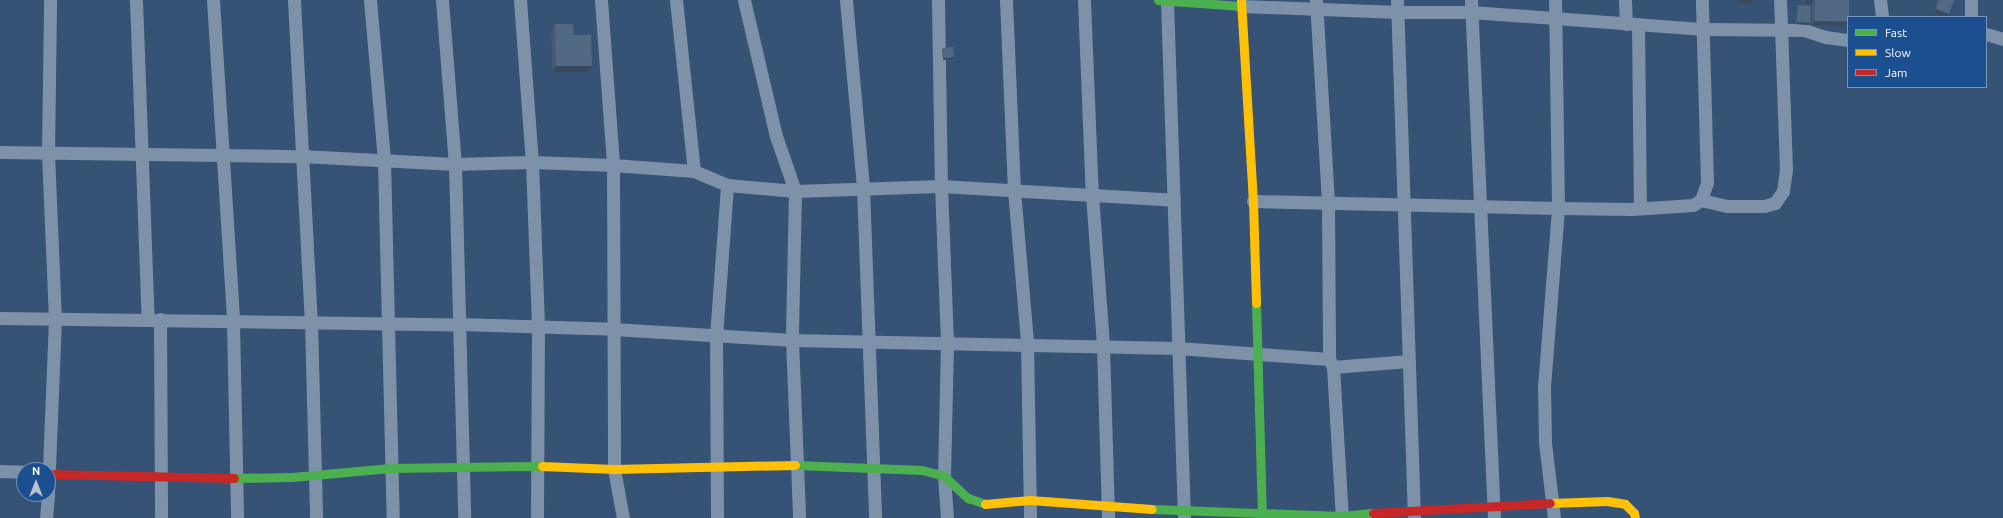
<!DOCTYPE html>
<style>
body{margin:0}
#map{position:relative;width:2003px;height:518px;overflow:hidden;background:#365274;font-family:Ubuntu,sans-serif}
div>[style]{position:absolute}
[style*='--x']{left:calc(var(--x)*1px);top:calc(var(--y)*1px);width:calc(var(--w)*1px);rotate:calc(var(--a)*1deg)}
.street>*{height:13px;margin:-6.5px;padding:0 6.5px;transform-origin:6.5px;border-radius:6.5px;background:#7d92a8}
.fast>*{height:9px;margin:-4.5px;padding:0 4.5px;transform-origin:4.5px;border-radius:4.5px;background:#4caf50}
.slow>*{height:9px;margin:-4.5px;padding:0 4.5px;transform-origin:4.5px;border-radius:4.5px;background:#ffc107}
.jam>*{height:9px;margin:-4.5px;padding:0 4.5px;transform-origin:4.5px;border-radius:4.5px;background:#c62828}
.wall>*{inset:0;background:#475a72}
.shaded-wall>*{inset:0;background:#394a5c}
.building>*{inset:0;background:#526984;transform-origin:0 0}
span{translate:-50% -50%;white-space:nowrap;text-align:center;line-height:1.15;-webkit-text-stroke:4px #1b4f8f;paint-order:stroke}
.legend{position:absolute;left:1847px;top:16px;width:140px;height:72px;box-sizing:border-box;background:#1b4f8f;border:1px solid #7695bc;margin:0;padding:5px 7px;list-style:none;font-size:12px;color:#fff}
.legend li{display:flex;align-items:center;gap:8px;height:20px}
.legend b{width:20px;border:1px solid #7695bc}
.north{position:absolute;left:16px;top:462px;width:40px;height:40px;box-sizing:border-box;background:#1b4f8f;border:1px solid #7695bc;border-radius:50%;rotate:0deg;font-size:11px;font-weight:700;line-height:16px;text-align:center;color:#fff}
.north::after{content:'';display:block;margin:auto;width:14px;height:18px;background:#b9c2ce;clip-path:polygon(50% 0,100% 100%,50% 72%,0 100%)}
</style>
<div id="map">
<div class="street">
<div style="--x:136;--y:0;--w:320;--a:87.9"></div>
<div style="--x:213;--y:0;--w:323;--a:86.4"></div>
<div style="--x:233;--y:322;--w:196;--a:88.8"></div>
<div style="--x:294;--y:0;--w:322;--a:87"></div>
<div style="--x:311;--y:322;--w:196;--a:88.5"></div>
<div style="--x:370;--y:0;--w:162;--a:85"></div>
<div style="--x:384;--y:161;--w:357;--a:88.6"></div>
<div style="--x:442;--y:0;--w:165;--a:85.5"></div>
<div style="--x:455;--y:164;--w:354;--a:88.5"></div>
<div style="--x:520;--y:0;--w:162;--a:85.8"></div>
<div style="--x:532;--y:162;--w:165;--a:87.9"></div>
<div style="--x:538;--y:327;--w:191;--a:90.3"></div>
<div style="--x:601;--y:0;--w:165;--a:85.8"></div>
<div style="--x:613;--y:165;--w:304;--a:89.8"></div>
<div style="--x:614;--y:469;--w:50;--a:79.6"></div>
<div style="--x:676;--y:0;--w:172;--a:84"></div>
<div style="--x:744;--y:0;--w:140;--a:76.8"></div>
<div style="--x:776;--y:136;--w:58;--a:70.9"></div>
<div style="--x:795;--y:191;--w:149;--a:91.2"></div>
<div style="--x:792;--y:340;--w:178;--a:87.7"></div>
<div style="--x:846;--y:0;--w:188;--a:84.8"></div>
<div style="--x:863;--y:187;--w:331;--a:87.9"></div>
<div style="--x:938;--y:0;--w:186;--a:89.1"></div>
<div style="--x:941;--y:186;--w:158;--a:87.8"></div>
<div style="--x:947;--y:344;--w:132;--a:91.3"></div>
<div style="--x:944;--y:476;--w:42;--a:85.9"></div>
<div style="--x:1006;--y:0;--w:190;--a:87.6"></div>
<div style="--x:1014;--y:190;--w:154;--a:85.1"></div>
<div style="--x:1027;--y:343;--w:175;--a:89"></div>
<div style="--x:1084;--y:0;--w:195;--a:87.7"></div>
<div style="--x:1092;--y:195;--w:151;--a:85.8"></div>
<div style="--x:1103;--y:346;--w:172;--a:88.3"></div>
<div style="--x:1167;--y:0;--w:518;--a:88.12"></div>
<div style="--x:1316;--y:0;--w:204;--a:86.6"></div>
<div style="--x:1328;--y:204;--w:155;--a:89.6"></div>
<div style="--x:1329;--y:359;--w:9;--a:63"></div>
<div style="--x:1333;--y:367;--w:151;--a:86.6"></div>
<div style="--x:1397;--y:0;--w:518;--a:88.12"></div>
<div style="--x:1471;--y:0;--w:519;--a:87.46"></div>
<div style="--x:1625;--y:0;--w:24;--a:88"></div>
<div style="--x:1880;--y:0;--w:17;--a:83"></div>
<div style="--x:1971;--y:0;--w:17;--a:90"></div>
<div style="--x:1241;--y:6;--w:158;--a:2.2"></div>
<div style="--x:1399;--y:12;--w:72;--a:0"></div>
<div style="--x:1471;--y:12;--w:234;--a:4.2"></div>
<div style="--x:1704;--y:29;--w:100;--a:0.6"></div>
<div style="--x:1804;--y:30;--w:23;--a:18"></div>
<div style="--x:1826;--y:37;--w:22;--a:8"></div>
<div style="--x:1638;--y:24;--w:184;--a:89.4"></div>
<div style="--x:1986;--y:34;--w:18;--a:16"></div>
<div style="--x:0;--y:152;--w:301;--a:0.8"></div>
<div style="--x:301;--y:156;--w:154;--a:3"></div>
<div style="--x:455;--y:164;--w:77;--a:-1.5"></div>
<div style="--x:532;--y:162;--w:81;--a:2.1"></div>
<div style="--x:613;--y:165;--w:81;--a:4.2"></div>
<div style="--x:694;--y:171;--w:36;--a:23"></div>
<div style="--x:727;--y:185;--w:68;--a:5"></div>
<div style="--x:795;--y:191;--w:146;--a:-2"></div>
<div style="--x:941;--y:186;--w:233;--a:3.4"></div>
<div style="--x:1701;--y:200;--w:27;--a:13"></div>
<div style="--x:1727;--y:206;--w:37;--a:0"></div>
<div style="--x:1764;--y:206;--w:11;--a:-15"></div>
<div style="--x:1775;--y:203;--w:14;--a:-56"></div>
<div style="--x:1783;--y:191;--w:21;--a:-82"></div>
<div style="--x:1786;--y:170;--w:170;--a:-92"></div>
<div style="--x:1253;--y:201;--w:305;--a:1.3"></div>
<div style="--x:1558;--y:208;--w:74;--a:0.8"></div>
<div style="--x:1632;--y:209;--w:61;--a:-3.8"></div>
<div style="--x:1693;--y:205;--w:9;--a:-32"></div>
<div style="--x:1701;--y:200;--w:18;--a:-71"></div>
<div style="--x:1707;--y:183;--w:183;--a:-91.6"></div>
<div style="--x:0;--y:318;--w:458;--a:0.8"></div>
<div style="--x:458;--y:324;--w:155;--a:1.8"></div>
<div style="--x:613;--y:329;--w:179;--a:3.5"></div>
<div style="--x:792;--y:340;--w:386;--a:1.2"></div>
<div style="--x:1178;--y:348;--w:151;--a:4.2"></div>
<div style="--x:160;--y:319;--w:199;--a:89.7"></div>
<div style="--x:1333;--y:367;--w:76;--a:-4.5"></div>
<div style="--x:0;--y:471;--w:24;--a:2"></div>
<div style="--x:48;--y:493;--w:173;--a:-87.7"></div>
<div style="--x:55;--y:320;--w:168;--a:-92.4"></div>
<div style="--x:48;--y:152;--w:152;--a:-89.2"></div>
<div style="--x:46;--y:518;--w:24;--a:-85"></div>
<div style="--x:717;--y:518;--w:182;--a:-90.3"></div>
<div style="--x:716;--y:336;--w:151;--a:-85.8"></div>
<div style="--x:1554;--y:518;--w:77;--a:-96.8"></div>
<div style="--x:1545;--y:442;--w:55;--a:-91"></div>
<div style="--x:1544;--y:387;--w:180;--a:-85.5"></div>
<div style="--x:1558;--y:208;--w:208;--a:-90.8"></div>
</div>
<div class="fast">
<div style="--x:1158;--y:0;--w:83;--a:4.1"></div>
<div style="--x:1256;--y:303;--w:215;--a:88.4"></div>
<div style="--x:795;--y:465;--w:127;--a:2.3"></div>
<div style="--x:922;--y:470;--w:23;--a:15"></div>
<div style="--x:944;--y:476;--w:33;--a:43"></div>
<div style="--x:968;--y:498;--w:18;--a:19"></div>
<div style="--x:234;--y:478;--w:58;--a:-1"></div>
<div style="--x:292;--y:477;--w:99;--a:-5.2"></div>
<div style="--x:391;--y:468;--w:151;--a:-0.8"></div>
<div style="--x:1152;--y:509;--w:190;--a:2.1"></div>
<div style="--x:1342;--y:516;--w:31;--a:-6"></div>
</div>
<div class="slow">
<div style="--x:1241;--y:0;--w:201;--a:86.6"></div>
<div style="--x:1253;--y:201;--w:102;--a:88.3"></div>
<div style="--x:542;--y:466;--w:72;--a:2.4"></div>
<div style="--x:614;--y:469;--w:181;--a:-1.3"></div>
<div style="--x:1550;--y:503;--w:57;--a:-2"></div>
<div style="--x:1607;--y:501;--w:18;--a:9"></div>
<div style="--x:1625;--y:504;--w:13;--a:45"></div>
<div style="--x:1634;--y:513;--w:5;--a:79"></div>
<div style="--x:985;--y:504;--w:45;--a:-5.1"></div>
<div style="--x:1030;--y:500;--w:122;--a:4.2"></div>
</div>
<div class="jam">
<div style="--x:48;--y:474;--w:186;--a:1.2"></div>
<div style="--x:1373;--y:513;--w:177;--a:-3.2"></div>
</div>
<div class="wall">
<div style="clip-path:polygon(1803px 0,1849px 0,1845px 26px,1811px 25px,1812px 3px,1803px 4px)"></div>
<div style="clip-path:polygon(1938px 0,1954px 0,1947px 17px,1944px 17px,1933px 13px)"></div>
<div style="clip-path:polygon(1798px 5px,1809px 25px,1796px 24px,1797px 7px)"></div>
<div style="clip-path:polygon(555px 24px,574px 35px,588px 72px,552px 72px,551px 30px)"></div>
<div style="clip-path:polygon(943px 48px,954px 57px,953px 59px,943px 60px,942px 50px)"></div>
</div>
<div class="shaded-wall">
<div style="clip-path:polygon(1739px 0,1753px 0,1751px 3px,1737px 3px)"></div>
<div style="clip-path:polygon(1806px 0,1814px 0,1812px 3px,1803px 4px)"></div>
<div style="clip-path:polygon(1936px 9px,1949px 14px,1947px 17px,1944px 17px,1933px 13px)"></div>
<div style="clip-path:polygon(1814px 21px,1848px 22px,1845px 26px,1811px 25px)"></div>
<div style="clip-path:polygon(1798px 22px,1810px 23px,1809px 25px,1796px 24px)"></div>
<div style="clip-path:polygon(954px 57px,953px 59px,943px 60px,945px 58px)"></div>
<div style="clip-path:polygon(556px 66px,592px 66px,588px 72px,552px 72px)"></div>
</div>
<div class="building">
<div style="left:1815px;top:0;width:34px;height:21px"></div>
<div style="clip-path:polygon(1939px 0,1954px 0,1949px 14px,1936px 9px)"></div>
<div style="left:1798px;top:5px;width:13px;height:17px;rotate:4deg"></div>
<div style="clip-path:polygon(555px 24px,573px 24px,574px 35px,591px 35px,592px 66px,556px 66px)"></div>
<div style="left:953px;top:47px;width:10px;height:10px;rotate:84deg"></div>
</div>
<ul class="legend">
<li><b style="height:5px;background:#4caf50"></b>Fast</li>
<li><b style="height:5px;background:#ffc107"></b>Slow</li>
<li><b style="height:5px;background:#c62828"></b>Jam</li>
</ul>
<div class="north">N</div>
</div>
